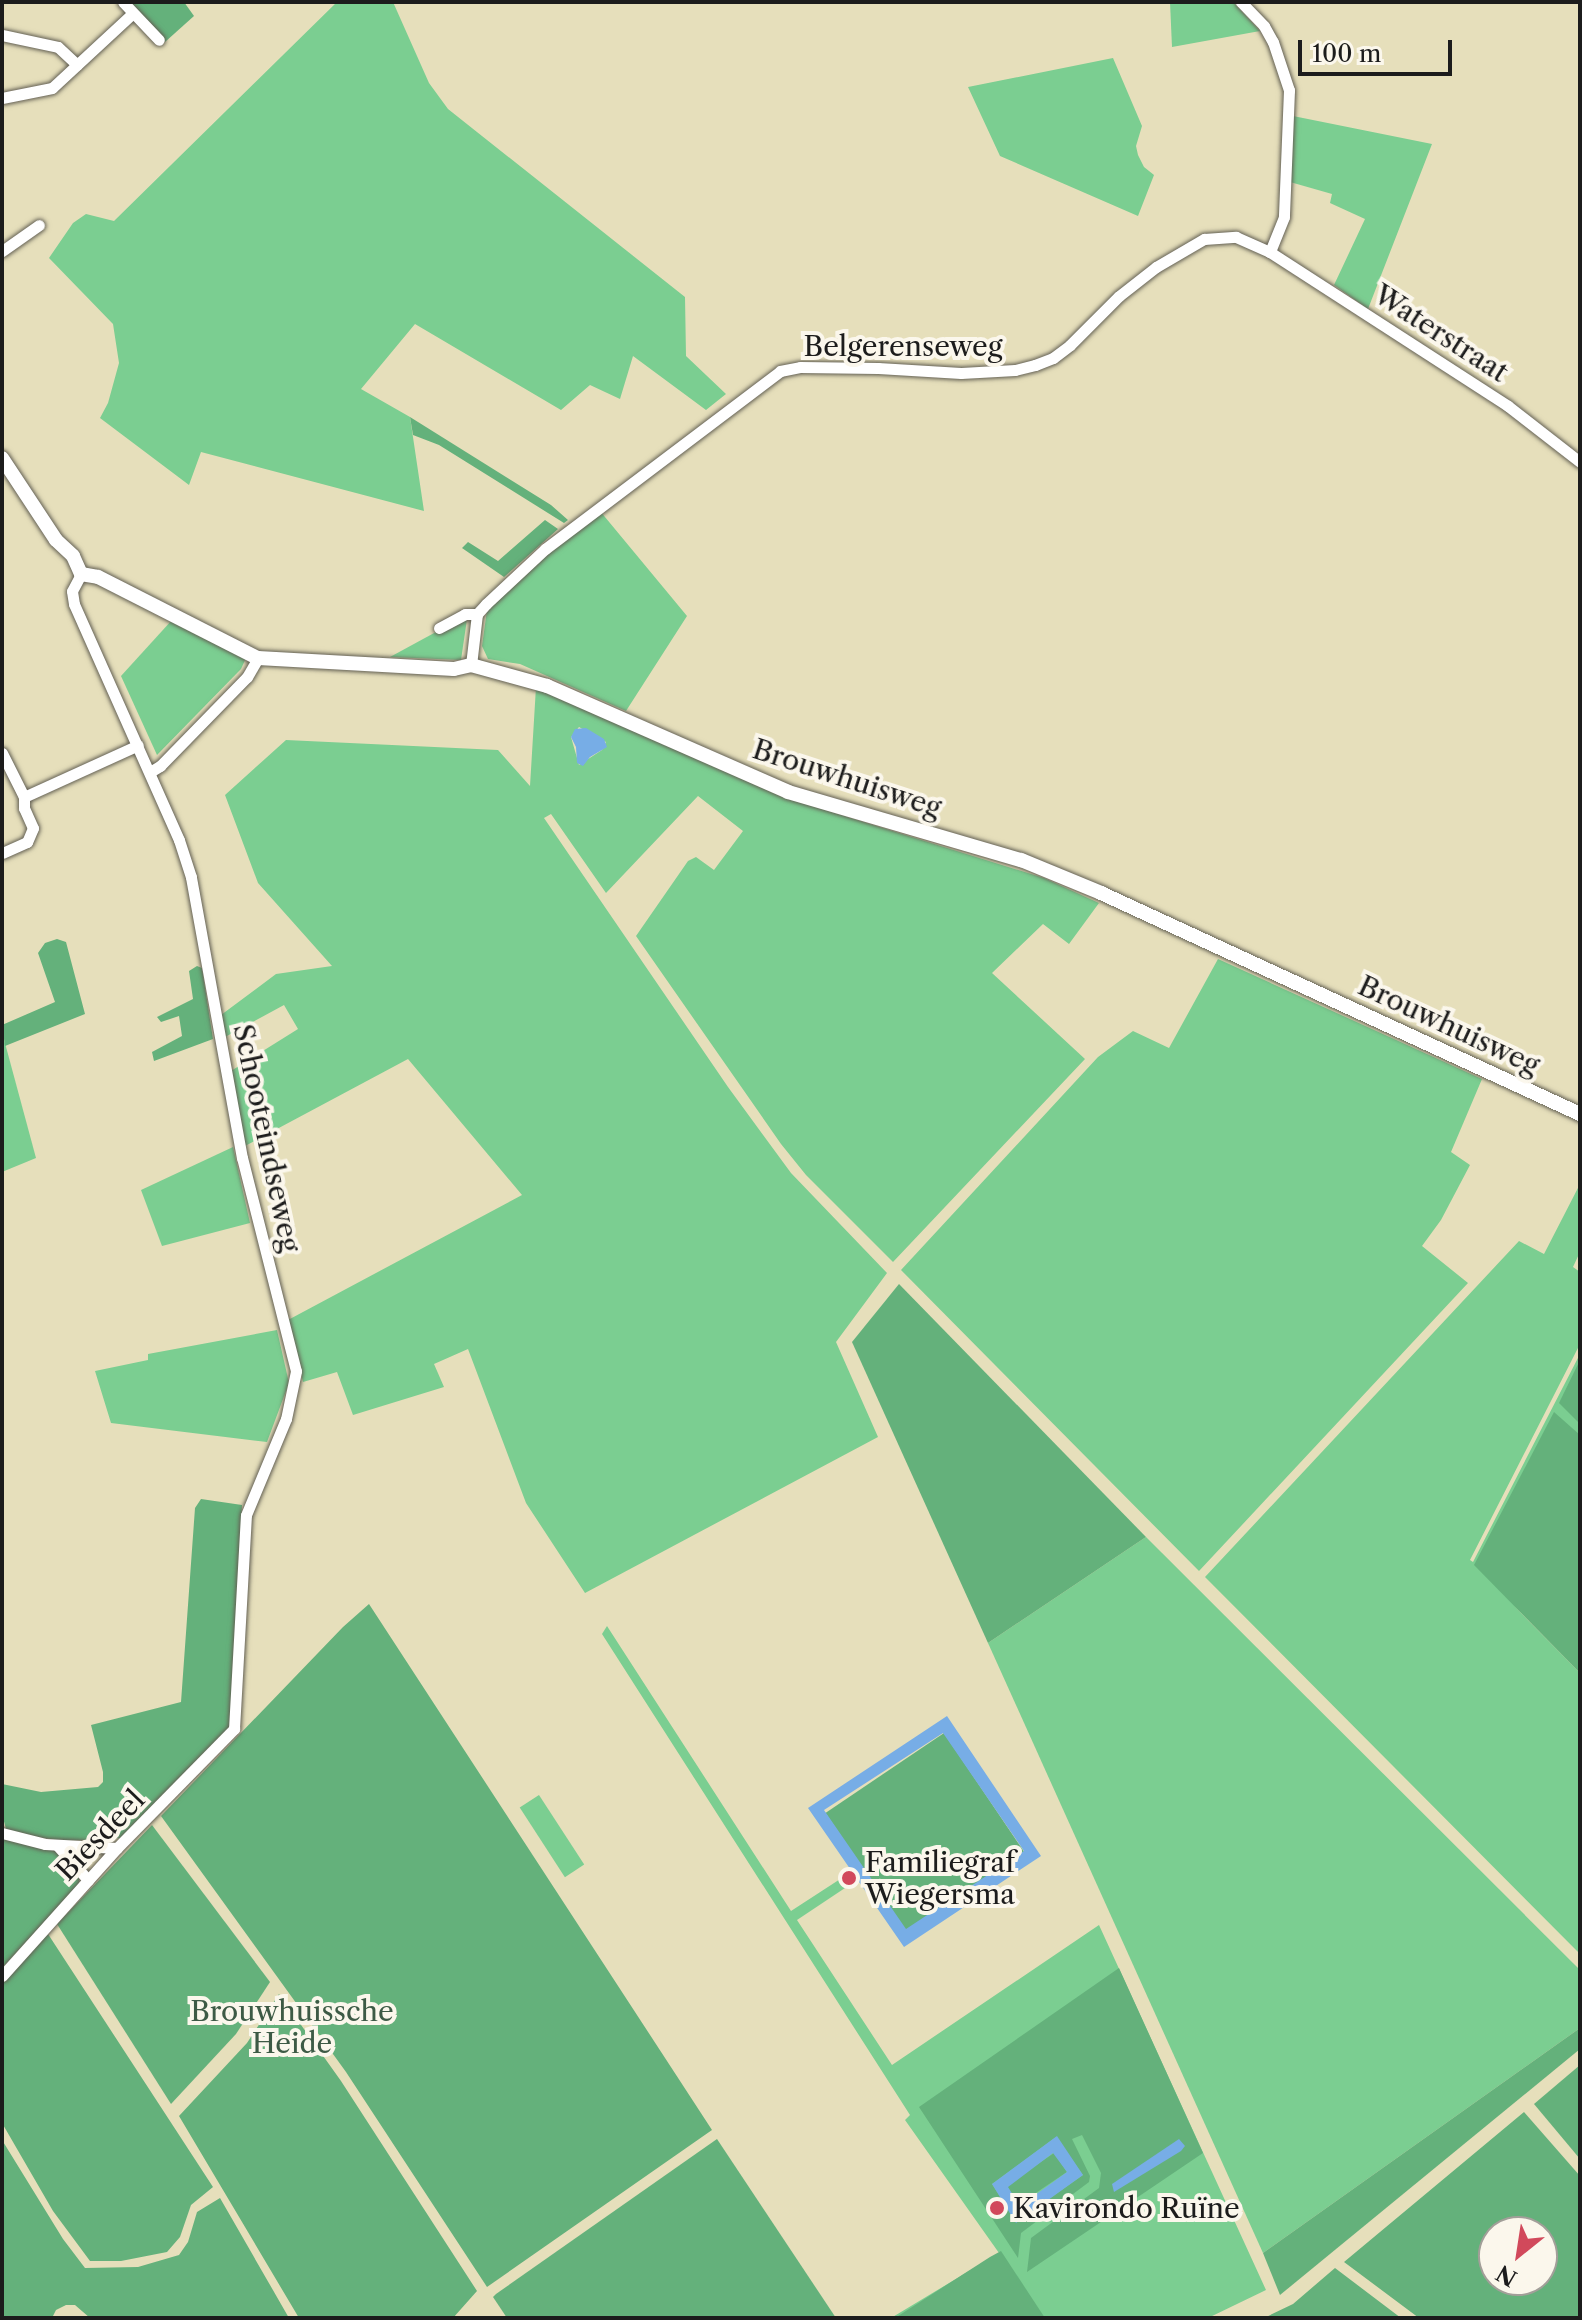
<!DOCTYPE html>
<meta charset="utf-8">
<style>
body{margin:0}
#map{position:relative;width:1582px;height:2320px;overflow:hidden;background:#e6dfbb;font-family:"Libre Caslon Text",serif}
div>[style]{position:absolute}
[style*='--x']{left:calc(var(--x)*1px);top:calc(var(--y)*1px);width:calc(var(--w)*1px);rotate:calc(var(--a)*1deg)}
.green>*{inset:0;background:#7bce91;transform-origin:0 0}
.forest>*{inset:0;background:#64b17b;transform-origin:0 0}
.water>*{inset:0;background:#77ade6}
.roads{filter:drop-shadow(0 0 2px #636054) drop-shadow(0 0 2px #636054)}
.minor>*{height:11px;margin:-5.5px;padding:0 5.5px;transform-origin:5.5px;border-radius:5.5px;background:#fff}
.tertiary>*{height:14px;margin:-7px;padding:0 7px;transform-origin:7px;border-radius:7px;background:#fff}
.dots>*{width:22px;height:22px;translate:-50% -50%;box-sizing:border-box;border:4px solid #fbf7ec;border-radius:50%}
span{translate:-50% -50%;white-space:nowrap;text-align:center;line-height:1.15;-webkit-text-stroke:8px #fbf7ec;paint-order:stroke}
.street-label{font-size:28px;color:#1c1c1c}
.poi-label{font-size:28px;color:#1c1c1c}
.left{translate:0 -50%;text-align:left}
.park-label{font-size:28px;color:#3d5a45}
.frame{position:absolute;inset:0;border:4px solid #1c1c1c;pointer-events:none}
.north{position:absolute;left:1478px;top:2216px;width:80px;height:80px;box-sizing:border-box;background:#fbf7ec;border:2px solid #a29f99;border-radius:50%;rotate:210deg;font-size:22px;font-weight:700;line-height:32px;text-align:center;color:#1c1c1c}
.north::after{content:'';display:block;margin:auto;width:28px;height:36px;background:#d1495b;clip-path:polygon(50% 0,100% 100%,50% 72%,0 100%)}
.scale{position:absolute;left:1298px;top:40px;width:154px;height:36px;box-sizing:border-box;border:4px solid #1c1c1c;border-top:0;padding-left:10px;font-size:24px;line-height:28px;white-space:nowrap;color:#1c1c1c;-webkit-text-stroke:6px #fbf7ec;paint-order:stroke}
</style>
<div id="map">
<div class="green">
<div style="clip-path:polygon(337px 2px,393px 2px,429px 83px,448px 109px,685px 297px,686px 356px,726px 394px,706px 410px,633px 356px,620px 399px,590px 385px,561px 410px,415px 324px,361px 389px,410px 417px,424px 511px,201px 452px,189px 485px,100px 418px,108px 403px,119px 363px,113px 324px,49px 258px,73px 223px,86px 214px,114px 221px)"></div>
<div style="clip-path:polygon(1170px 2px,1233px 2px,1260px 31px,1172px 47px)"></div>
<div style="clip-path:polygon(1113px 58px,1142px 126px,1136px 146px,1138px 155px,1144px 167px,1154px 175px,1138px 216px,1000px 156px,968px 87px)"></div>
<div style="clip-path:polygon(1293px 116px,1432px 144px,1368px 309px,1334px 285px,1365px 219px,1330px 203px,1332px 194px,1290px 182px)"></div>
<div style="clip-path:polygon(600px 511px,687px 616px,626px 711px,520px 664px,488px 659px,482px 646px,487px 610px,543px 555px)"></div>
<div style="clip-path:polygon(467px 619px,461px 660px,390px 657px,458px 620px)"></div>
<div style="clip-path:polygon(172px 620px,246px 658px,241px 669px,157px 755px,121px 676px)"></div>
<div style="clip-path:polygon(evenodd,536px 687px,780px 796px,1044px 878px,1099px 903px,1069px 944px,1043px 924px,992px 973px,1085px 1059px,893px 1262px,806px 1175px,781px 1144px,636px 936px,688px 861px,696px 857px,714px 870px,743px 831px,698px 796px,606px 893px,551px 814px,544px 818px,728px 1087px,791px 1173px,887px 1273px,836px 1342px,878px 1437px,585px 1593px,526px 1503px,468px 1349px,434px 1364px,444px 1387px,353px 1415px,337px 1372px,303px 1382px,288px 1320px,522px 1195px,408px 1059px,245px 1146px,231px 1071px,298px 1029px,284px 1005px,225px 1037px,221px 1015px,276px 974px,332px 966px,258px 883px,225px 795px,286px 740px,498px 750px,530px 786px,536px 687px,579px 727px,606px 742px,602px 750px,579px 765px,571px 737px,579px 727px)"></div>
<div style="clip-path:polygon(1218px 959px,1482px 1079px,1451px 1152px,1470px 1165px,1441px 1220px,1422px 1246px,1468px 1283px,1199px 1571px,901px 1270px,1098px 1057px,1133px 1031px,1169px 1048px)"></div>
<div style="clip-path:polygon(2px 1032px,36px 1158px,2px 1172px)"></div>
<div style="clip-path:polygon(233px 1147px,250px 1223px,162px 1246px,141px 1190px)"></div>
<div style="clip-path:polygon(1580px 1184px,1580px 1252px,1573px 1267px,1580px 1272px,1580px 1344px,1470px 1560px,1473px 1562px,1580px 1354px,1580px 1669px,1514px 1606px,1580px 1673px,1580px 1954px,1205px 1577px,1519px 1241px,1544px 1254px)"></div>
<div style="clip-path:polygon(277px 1330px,289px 1383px,267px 1442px,111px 1423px,95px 1371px,148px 1360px,148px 1354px)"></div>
<div style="clip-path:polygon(1146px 1537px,1580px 1970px,1580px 2028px,1263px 2253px,988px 1643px)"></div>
<div style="clip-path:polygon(607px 1626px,791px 1911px,851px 1872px,857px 1880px,797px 1920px,892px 2065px,1099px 1925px,1266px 2290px,1208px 2318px,891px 2318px,999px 2253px,905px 2120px,910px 2115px,602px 1634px)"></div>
<div style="left:539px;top:1795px;width:83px;height:23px;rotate:57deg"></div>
</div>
<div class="forest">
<div style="clip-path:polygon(128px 2px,184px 2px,194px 16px,165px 42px)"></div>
<div style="clip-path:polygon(410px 417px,551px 505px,568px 520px,564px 523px,439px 445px,413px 435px)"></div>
<div style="clip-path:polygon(545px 520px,558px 529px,504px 577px,462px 548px,468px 542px,498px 561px)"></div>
<div style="clip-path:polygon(57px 939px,66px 942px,85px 1014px,5px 1046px,2px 1025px,55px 1002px,38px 953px,45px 943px)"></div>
<div style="clip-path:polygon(197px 966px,202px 968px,213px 1039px,154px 1061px,152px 1052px,182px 1036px,179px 1016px,161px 1022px,157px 1017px,193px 999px,189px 971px)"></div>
<div style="clip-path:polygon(899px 1284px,1146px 1537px,988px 1643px,852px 1342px)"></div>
<div style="clip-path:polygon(1580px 1360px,1580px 1424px,1559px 1403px)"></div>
<div style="clip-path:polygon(1554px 1412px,1580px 1435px,1580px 1673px,1474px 1565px)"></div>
<div style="clip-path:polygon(201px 1499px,242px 1505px,232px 1726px,121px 1838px,64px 1841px,16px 1834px,6px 1829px,2px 1814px,2px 1784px,41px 1792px,98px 1787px,103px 1782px,103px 1772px,91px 1725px,181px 1702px,195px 1508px)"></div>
<div style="clip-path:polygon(369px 1604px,712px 2130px,487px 2287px,346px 2072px,161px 1816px,343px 1627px)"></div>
<div style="left:944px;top:1733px;width:143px;height:143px;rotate:56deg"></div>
<div style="clip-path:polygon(152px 1825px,270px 1982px,236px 2034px,171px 2104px,57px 1924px)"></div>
<div style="clip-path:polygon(2px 1839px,54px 1848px,78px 1872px,79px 1879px,79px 1885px,2px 1968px)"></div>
<div style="clip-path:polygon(48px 1934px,213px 2187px,191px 2205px,180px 2237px,167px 2252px,121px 2261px,90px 2261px,53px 2211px,2px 2123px,2px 1982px)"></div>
<div style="clip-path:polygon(evenodd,1119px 1968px,1203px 2153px,1027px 2272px,1031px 2238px,1099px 2188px,1101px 2173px,1082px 2135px,1072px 2139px,1090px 2176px,1089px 2182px,1021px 2233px,1018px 2258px,919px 2107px,1119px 1968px,1056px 2137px,1083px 2175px,1016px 2222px,992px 2184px,1056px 2137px)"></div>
<div style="clip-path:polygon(279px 1994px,341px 2081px,477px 2291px,453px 2318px,299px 2318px,179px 2116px,247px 2043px)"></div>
<div style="clip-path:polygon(1580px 2028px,1580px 2049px,1280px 2295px,1263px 2253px)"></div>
<div style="clip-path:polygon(1580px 2065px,1580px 2159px,1534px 2104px)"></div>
<div style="clip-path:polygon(evenodd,1524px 2112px,1580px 2176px,1580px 2318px,1419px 2318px,1344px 2262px,1524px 2112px,1494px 2232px,1542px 2232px,1542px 2280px,1494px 2280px,1494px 2232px)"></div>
<div style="clip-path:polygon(717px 2139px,836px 2318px,507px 2318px,493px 2297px,496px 2294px)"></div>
<div style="clip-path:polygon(2px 2140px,63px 2239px,85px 2268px,138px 2267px,179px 2255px,188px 2242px,197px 2212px,220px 2198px,289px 2318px,90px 2318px,75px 2305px,66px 2305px,56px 2310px,52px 2318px,2px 2318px)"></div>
<div style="left:1054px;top:2153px;width:23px;height:58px;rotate:56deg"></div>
<div style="clip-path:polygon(1001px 2251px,1045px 2318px,895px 2318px,990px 2257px)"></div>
<div style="clip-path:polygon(1335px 2268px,1401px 2318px,1264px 2318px,1293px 2304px)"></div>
</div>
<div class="water">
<div style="clip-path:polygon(586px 728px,604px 739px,607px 747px,590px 757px,583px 766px,577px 763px,576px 747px,571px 737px,575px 729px)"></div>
<div style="clip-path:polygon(evenodd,947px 1716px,1041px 1856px,904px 1947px,808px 1808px,947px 1716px,943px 1733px,1024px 1851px,906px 1929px,824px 1810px,943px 1733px)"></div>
<div style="clip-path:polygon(evenodd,1057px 2136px,1083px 2175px,1016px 2223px,992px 2184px,1057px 2136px,1053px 2153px,1067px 2172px,1020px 2206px,1008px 2187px,1053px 2153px)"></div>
<div style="clip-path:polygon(1179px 2139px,1185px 2146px,1181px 2151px,1114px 2192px,1112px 2184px)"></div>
</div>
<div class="roads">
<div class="minor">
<div style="--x:123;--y:2;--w:52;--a:46.5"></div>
<div style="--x:1241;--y:2;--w:33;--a:46"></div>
<div style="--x:1264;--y:26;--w:18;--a:61"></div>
<div style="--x:1273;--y:42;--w:51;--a:71.6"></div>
<div style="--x:1289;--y:90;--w:127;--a:92.3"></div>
<div style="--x:1284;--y:217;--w:38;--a:112"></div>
<div style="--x:2;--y:35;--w:57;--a:12.1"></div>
<div style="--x:58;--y:47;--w:26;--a:43"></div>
<div style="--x:2;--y:98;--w:51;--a:-11.3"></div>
<div style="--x:52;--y:88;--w:110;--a:-42.8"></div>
<div style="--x:2;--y:251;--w:45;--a:-35.1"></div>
<div style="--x:439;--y:628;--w:30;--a:-28"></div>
<div style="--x:465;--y:614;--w:12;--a:0"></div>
<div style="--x:471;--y:665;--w:51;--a:-83.3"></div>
<div style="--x:477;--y:614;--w:13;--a:-48"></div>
<div style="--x:486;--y:604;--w:81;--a:-43"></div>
<div style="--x:545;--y:549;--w:295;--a:-37.1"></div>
<div style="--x:780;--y:371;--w:20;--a:-11"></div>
<div style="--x:800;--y:367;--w:78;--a:0.7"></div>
<div style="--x:878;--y:368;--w:83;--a:3.4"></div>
<div style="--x:961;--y:373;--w:54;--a:-3.2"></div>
<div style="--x:1015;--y:370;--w:21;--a:-14"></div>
<div style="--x:1035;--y:365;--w:19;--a:-21"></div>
<div style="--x:1053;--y:358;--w:21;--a:-37"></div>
<div style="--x:1070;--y:345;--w:69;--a:-45"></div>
<div style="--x:1119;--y:296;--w:47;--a:-38.1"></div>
<div style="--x:1156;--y:267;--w:56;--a:-30.3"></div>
<div style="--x:1204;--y:239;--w:32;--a:-4"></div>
<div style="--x:1236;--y:237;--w:37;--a:24"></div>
<div style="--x:1270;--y:252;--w:283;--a:32.9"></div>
<div style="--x:1508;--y:406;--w:91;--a:37.9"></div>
<div style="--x:2;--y:753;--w:49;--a:63.4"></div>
<div style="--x:24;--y:797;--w:11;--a:90"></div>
<div style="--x:24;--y:808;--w:22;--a:66"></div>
<div style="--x:33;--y:828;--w:15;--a:113"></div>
<div style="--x:27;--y:842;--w:27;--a:156"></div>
<div style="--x:150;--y:772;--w:12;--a:-31"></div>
<div style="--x:160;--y:766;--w:124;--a:-45.7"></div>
<div style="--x:247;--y:677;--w:22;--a:-60"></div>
<div style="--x:24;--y:797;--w:125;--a:-24.5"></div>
<div style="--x:2;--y:1833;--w:44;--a:14.3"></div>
<div style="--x:45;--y:1844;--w:72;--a:3.2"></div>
<div style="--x:57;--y:1845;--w:47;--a:48.5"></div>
<div style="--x:2;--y:1976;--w:172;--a:-48.1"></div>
<div style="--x:117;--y:1848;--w:167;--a:-45.5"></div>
<div style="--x:234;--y:1729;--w:214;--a:-86.8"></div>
<div style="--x:246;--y:1515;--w:104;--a:-67.4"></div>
<div style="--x:286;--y:1419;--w:49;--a:-78.2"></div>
<div style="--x:296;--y:1371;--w:220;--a:-104.2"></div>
<div style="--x:242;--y:1158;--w:286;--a:-100.3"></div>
<div style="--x:191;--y:877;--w:39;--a:-108"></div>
<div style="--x:179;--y:840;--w:258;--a:-114"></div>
<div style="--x:74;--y:604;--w:13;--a:-99"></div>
<div style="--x:72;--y:591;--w:19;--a:-62"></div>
</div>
<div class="tertiary">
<div style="--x:2;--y:458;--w:98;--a:56.6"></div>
<div style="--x:56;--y:540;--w:23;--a:43"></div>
<div style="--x:73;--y:556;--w:20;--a:66"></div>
<div style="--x:81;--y:574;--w:17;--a:10"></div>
<div style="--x:98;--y:577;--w:179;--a:26.9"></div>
<div style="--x:258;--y:658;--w:196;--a:3.2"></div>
<div style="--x:454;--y:669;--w:17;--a:-13"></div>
<div style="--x:471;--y:665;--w:79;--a:15.4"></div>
<div style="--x:547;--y:686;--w:263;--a:23.7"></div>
<div style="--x:788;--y:792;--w:243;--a:16.3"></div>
<div style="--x:1021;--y:860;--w:87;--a:22.4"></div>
<div style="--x:1101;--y:893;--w:528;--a:24.77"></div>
</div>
</div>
<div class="dots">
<div style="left:849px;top:1878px;background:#d1495b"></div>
<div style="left:997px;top:2208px;background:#d1495b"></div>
</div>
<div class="street-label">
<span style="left:1441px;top:333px;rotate:33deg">Waterstraat</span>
<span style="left:903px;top:346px">Belgerenseweg</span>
<span style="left:847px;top:778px;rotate:18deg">Brouwhuisweg</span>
<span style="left:1449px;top:1025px;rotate:25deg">Brouwhuisweg</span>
<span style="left:267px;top:1138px;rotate:78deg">Schooteindseweg</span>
<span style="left:100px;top:1835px;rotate:-46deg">Biesdeel</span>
</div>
<div class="poi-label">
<span class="left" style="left:865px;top:1878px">Familiegraf<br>Wiegersma</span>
<span class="left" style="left:1013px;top:2208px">Kavirondo Ruïne</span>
</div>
<div class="park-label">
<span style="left:292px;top:2027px">Brouwhuissche<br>Heide</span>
</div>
<div class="frame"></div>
<div class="north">N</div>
<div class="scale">100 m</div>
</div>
